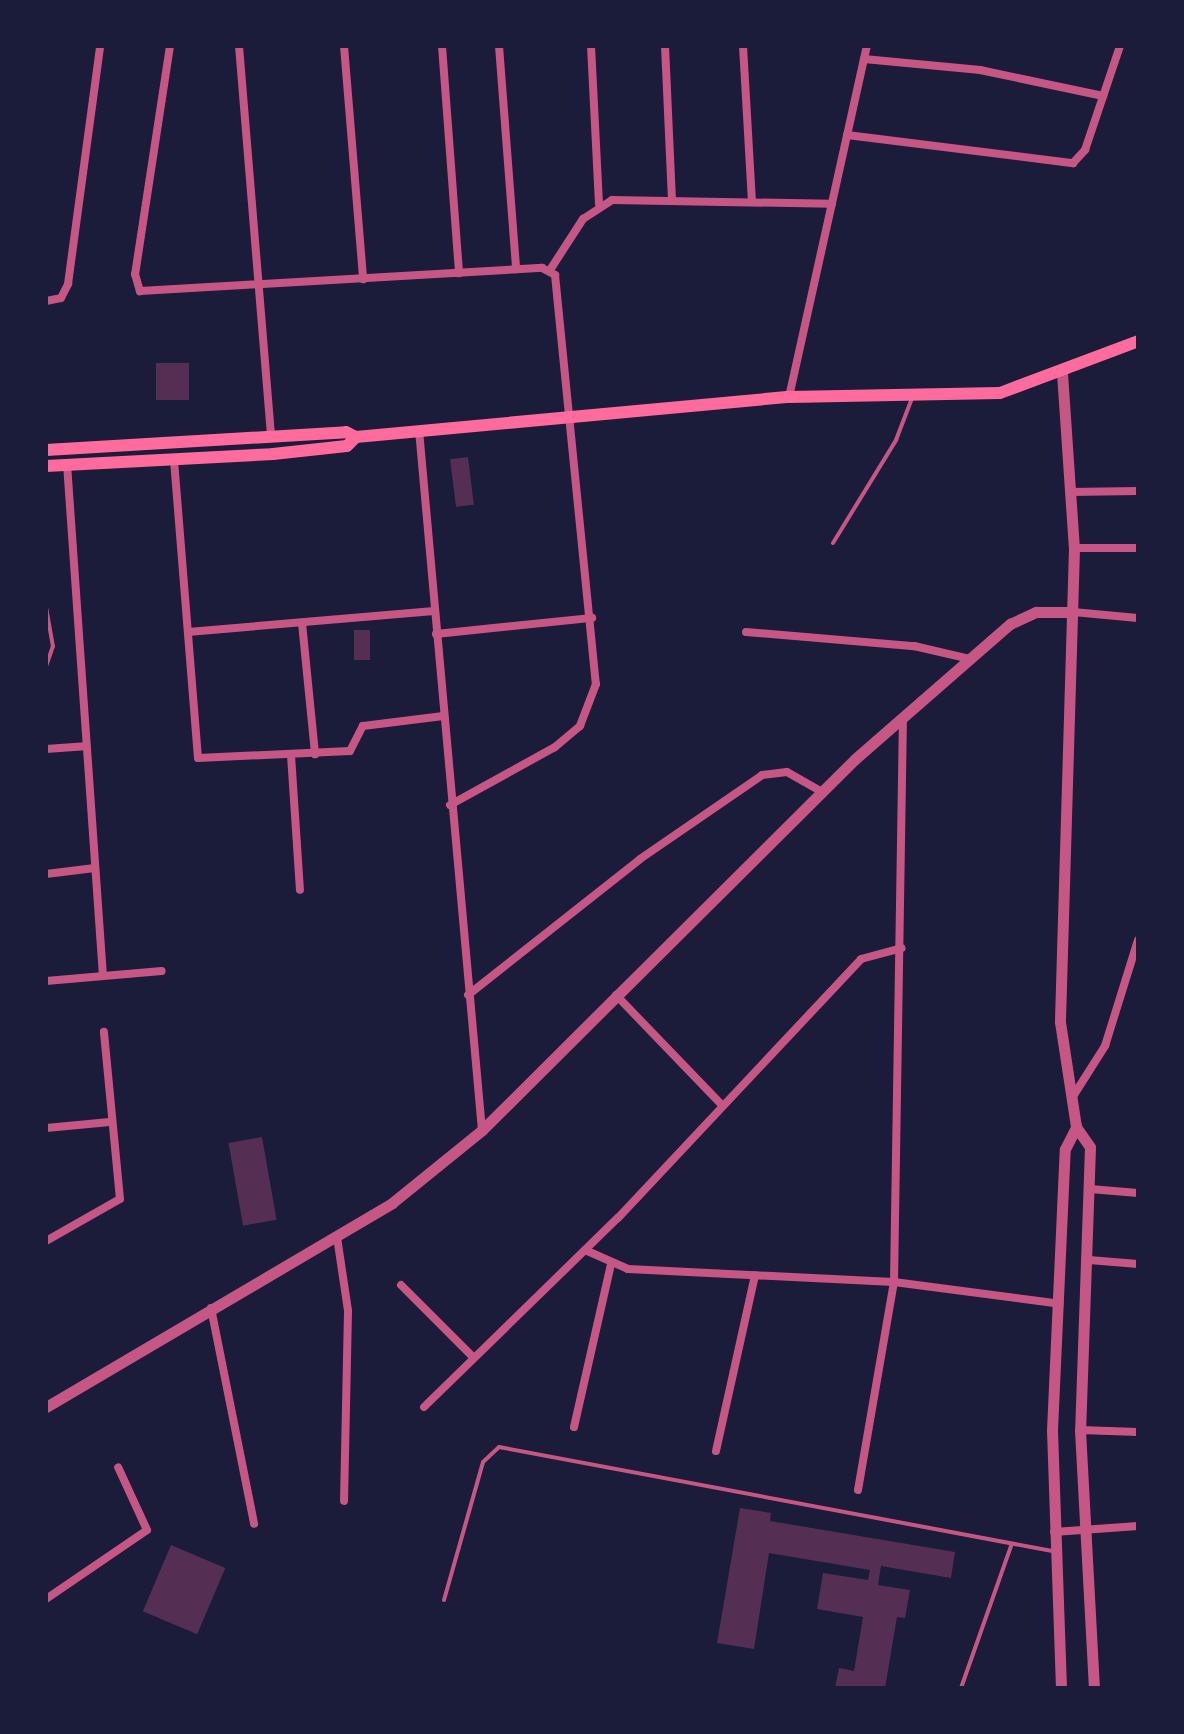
<!DOCTYPE html>
<style>
body{margin:0}
#map{position:relative;width:1184px;height:1734px;overflow:hidden;background:#1b1b3a;font-family:Lato,sans-serif}
div>[style]{position:absolute}
[style*='--x']{left:calc(var(--x)*1px);top:calc(var(--y)*1px);width:calc(var(--w)*1px);rotate:calc(var(--a)*1deg)}
.building>*{inset:0;background:#542f53;transform-origin:0 0}
.service>*{height:4px;margin:-2px;padding:0 2px;transform-origin:2px;border-radius:2px;background:#c65784}
.minor>*{height:8px;margin:-4px;padding:0 4px;transform-origin:4px;border-radius:4px;background:#c65784}
.tertiary>*{height:11px;margin:-5.5px;padding:0 5.5px;transform-origin:5.5px;border-radius:5.5px;background:#c65784}
.secondary>*{height:12px;margin:-6px;padding:0 6px;transform-origin:6px;border-radius:6px;background:#ff6b9d}
span{translate:-50% -50%;white-space:nowrap;text-align:center;line-height:1.15;-webkit-text-stroke:8px #1b1b3a;paint-order:stroke}
.frame{position:absolute;inset:0;border:48px solid #1b1b3a;pointer-events:none}
</style>
<div id="map">
<div class="building">
<div style="left:156px;top:363px;width:33px;height:37px"></div>
<div style="left:468px;top:457px;width:48px;height:18px;rotate:83deg"></div>
<div style="left:354px;top:630px;width:16px;height:30px"></div>
<div style="left:262px;top:1137px;width:84px;height:34px;rotate:80deg"></div>
<div style="clip-path:polygon(740px 1508px,771px 1513px,770px 1521px,955px 1552px,951px 1578px,881px 1566px,878px 1585px,910px 1590px,905px 1618px,897px 1617px,885px 1688px,835px 1688px,839px 1668px,854px 1671px,863px 1617px,817px 1609px,823px 1573px,868px 1580px,870px 1570px,769px 1553px,754px 1649px,717px 1643px)"></div>
<div style="left:171px;top:1545px;width:59px;height:72px;rotate:23deg"></div>
</div>
<div class="service">
<div style="--x:833;--y:543;--w:121;--a:-58.5"></div>
<div style="--x:896;--y:440;--w:45;--a:-69.1"></div>
<div style="--x:46;--y:607;--w:40;--a:80"></div>
<div style="--x:53;--y:646;--w:21;--a:109"></div>
<div style="--x:444;--y:1600;--w:143;--a:-74.2"></div>
<div style="--x:483;--y:1462;--w:22;--a:-43"></div>
<div style="--x:499;--y:1447;--w:563;--a:10.65"></div>
<div style="--x:961;--y:1688;--w:151;--a:-70.6"></div>
</div>
<div class="minor">
<div style="--x:170;--y:46;--w:231;--a:98.7"></div>
<div style="--x:135;--y:274;--w:18;--a:74"></div>
<div style="--x:140;--y:291;--w:403;--a:-3.3"></div>
<div style="--x:542;--y:268;--w:15;--a:28"></div>
<div style="--x:555;--y:275;--w:411;--a:84.3"></div>
<div style="--x:596;--y:684;--w:45;--a:110.9"></div>
<div style="--x:580;--y:726;--w:33;--a:140"></div>
<div style="--x:555;--y:747;--w:120;--a:151.1"></div>
<div style="--x:239;--y:46;--w:390;--a:85.3"></div>
<div style="--x:344;--y:46;--w:234;--a:85.3"></div>
<div style="--x:442;--y:46;--w:228;--a:85.7"></div>
<div style="--x:499;--y:46;--w:224;--a:85.6"></div>
<div style="--x:591;--y:46;--w:158;--a:87.1"></div>
<div style="--x:665;--y:46;--w:152;--a:87.4"></div>
<div style="--x:743;--y:46;--w:155;--a:86.7"></div>
<div style="--x:864;--y:59;--w:117;--a:5.4"></div>
<div style="--x:980;--y:70;--w:126;--a:11.9"></div>
<div style="--x:847;--y:135;--w:228;--a:7.1"></div>
<div style="--x:1073;--y:163;--w:18;--a:-47"></div>
<div style="--x:1085;--y:150;--w:110;--a:-71.4"></div>
<div style="--x:550;--y:270;--w:61;--a:-57.1"></div>
<div style="--x:583;--y:219;--w:35;--a:-33"></div>
<div style="--x:612;--y:200;--w:220;--a:1"></div>
<div style="--x:46;--y:301;--w:15;--a:-11"></div>
<div style="--x:61;--y:298;--w:16;--a:-63"></div>
<div style="--x:68;--y:284;--w:240;--a:-82.3"></div>
<div style="--x:789;--y:397;--w:360;--a:-77.5"></div>
<div style="--x:419;--y:430;--w:703;--a:84.86"></div>
<div style="--x:174;--y:460;--w:299;--a:85.4"></div>
<div style="--x:198;--y:758;--w:152;--a:-2.6"></div>
<div style="--x:350;--y:751;--w:28;--a:-63"></div>
<div style="--x:363;--y:726;--w:81;--a:-7.1"></div>
<div style="--x:67;--y:464;--w:513;--a:85.98"></div>
<div style="--x:1070;--y:492;--w:68;--a:-0.8"></div>
<div style="--x:1074;--y:548;--w:64;--a:0"></div>
<div style="--x:1073;--y:612;--w:65;--a:5.3"></div>
<div style="--x:302;--y:623;--w:132;--a:84.3"></div>
<div style="--x:188;--y:632;--w:247;--a:-4.9"></div>
<div style="--x:746;--y:632;--w:169;--a:4.8"></div>
<div style="--x:914;--y:646;--w:57;--a:13.1"></div>
<div style="--x:436;--y:634;--w:157;--a:-5.9"></div>
<div style="--x:46;--y:749;--w:39;--a:-4"></div>
<div style="--x:291;--y:755;--w:135;--a:86.2"></div>
<div style="--x:46;--y:874;--w:49;--a:-7"></div>
<div style="--x:46;--y:981;--w:116;--a:-4.9"></div>
<div style="--x:468;--y:995;--w:219;--a:-38.3"></div>
<div style="--x:640;--y:859;--w:148;--a:-34.5"></div>
<div style="--x:762;--y:775;--w:25;--a:-7"></div>
<div style="--x:787;--y:772;--w:40;--a:29.7"></div>
<div style="--x:616;--y:995;--w:151;--a:46.1"></div>
<div style="--x:1072;--y:1098;--w:62;--a:-57.6"></div>
<div style="--x:1105;--y:1046;--w:111;--a:-72.7"></div>
<div style="--x:46;--y:1128;--w:64;--a:-5.4"></div>
<div style="--x:1090;--y:1189;--w:48;--a:4.8"></div>
<div style="--x:337;--y:1237;--w:75;--a:81.5"></div>
<div style="--x:348;--y:1311;--w:190;--a:91.2"></div>
<div style="--x:46;--y:1241;--w:85;--a:-29.6"></div>
<div style="--x:120;--y:1199;--w:168;--a:-95.5"></div>
<div style="--x:585;--y:1250;--w:47;--a:23.8"></div>
<div style="--x:628;--y:1269;--w:266;--a:2.8"></div>
<div style="--x:894;--y:1282;--w:167;--a:7.5"></div>
<div style="--x:1089;--y:1260;--w:49;--a:4.7"></div>
<div style="--x:401;--y:1285;--w:103;--a:45"></div>
<div style="--x:211;--y:1308;--w:220;--a:78.7"></div>
<div style="--x:424;--y:1407;--w:271;--a:-44.3"></div>
<div style="--x:618;--y:1218;--w:355;--a:-46.8"></div>
<div style="--x:861;--y:959;--w:42;--a:-15"></div>
<div style="--x:574;--y:1427;--w:167;--a:-77.2"></div>
<div style="--x:1080;--y:1430;--w:58;--a:2"></div>
<div style="--x:716;--y:1451;--w:180;--a:-77.5"></div>
<div style="--x:858;--y:1490;--w:211;--a:-80.2"></div>
<div style="--x:894;--y:1282;--w:565;--a:-89.09"></div>
<div style="--x:1054;--y:1532;--w:84;--a:-4.1"></div>
<div style="--x:46;--y:1599;--w:122;--a:-34.3"></div>
<div style="--x:147;--y:1530;--w:69;--a:-114.7"></div>
</div>
<div class="tertiary">
<div style="--x:1062;--y:373;--w:175;--a:86.1"></div>
<div style="--x:1074;--y:548;--w:474;--a:91.7"></div>
<div style="--x:1060;--y:1022;--w:106;--a:81.3"></div>
<div style="--x:1076;--y:1127;--w:24;--a:55"></div>
<div style="--x:1090;--y:1147;--w:283;--a:92"></div>
<div style="--x:1080;--y:1430;--w:258;--a:86.9"></div>
<div style="--x:46;--y:1407;--w:402;--a:-30.5"></div>
<div style="--x:392;--y:1203;--w:116;--a:-39"></div>
<div style="--x:482;--y:1130;--w:526;--a:-44.85"></div>
<div style="--x:855;--y:759;--w:206;--a:-41.1"></div>
<div style="--x:1010;--y:624;--w:29;--a:-25"></div>
<div style="--x:1036;--y:612;--w:37;--a:0"></div>
<div style="--x:1061;--y:1688;--w:258;--a:-92"></div>
<div style="--x:1052;--y:1430;--w:281;--a:-87.4"></div>
<div style="--x:1065;--y:1149;--w:25;--a:-63"></div>
</div>
<div class="secondary">
<div style="--x:46;--y:450;--w:301;--a:-3.4"></div>
<div style="--x:346;--y:432;--w:11;--a:27"></div>
<div style="--x:356;--y:437;--w:435;--a:-5.3"></div>
<div style="--x:789;--y:397;--w:211;--a:-1.1"></div>
<div style="--x:1000;--y:393;--w:147;--a:-20.6"></div>
<div style="--x:46;--y:466;--w:227;--a:-3"></div>
<div style="--x:273;--y:454;--w:74;--a:-6.2"></div>
<div style="--x:347;--y:446;--w:13;--a:-45"></div>
</div>
<div class="frame"></div>
</div>
